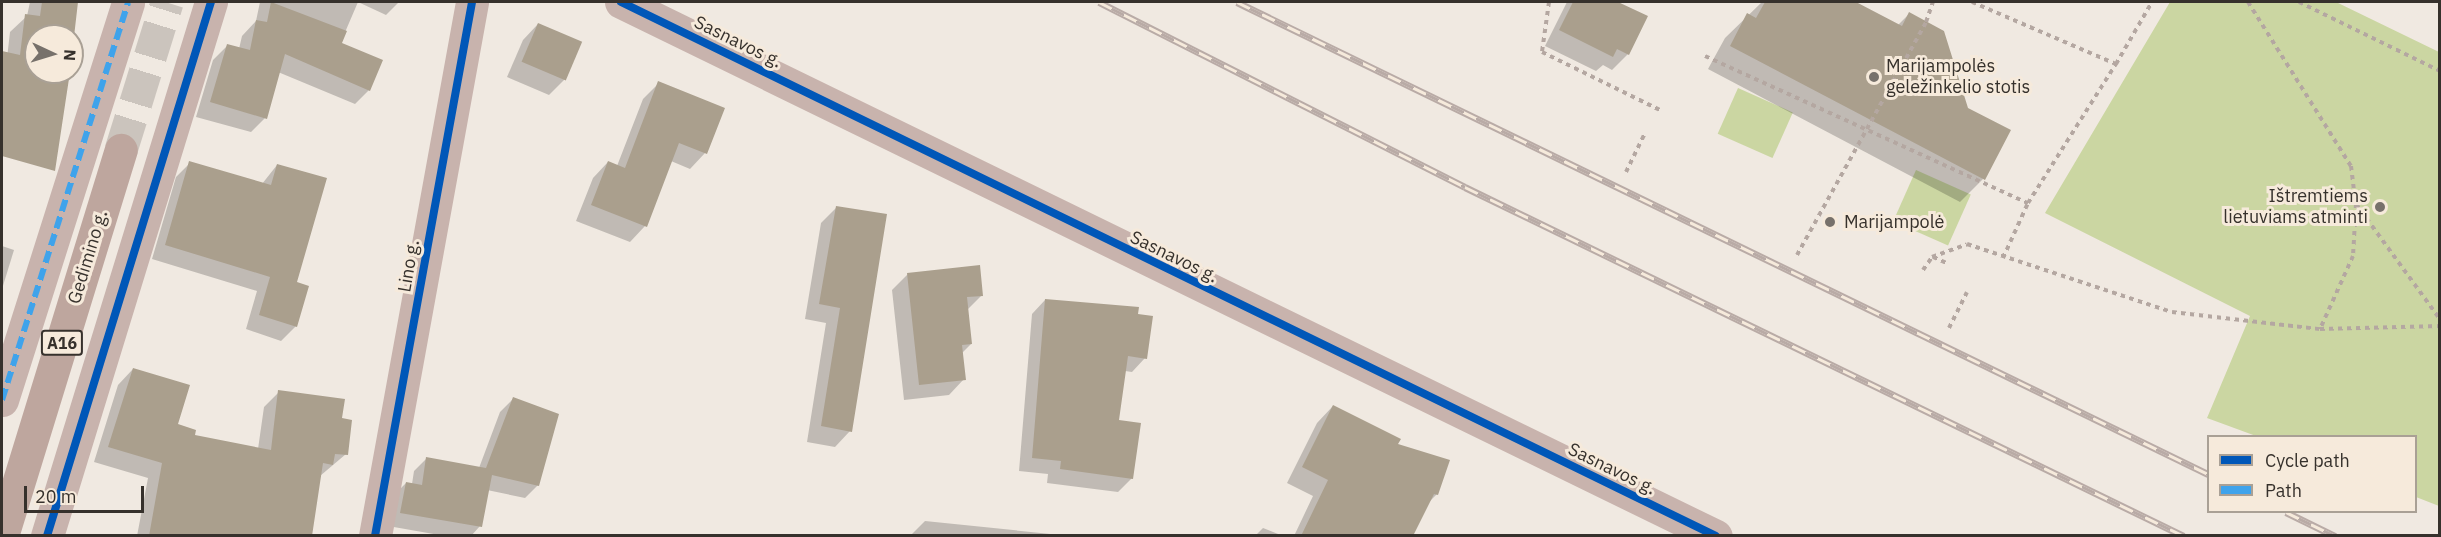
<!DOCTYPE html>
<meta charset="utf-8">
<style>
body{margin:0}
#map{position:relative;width:2441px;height:537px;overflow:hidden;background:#f0e9e1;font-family:"IBM Plex Sans",sans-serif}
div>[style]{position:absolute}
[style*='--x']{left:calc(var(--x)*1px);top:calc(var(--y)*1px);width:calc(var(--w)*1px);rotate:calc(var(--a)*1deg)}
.green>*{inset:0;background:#cbd6a2;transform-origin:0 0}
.shadow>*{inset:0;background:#0003}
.building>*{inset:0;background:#aa9f8d;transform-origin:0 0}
.trunk-tunnel>*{height:33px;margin-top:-16.5px;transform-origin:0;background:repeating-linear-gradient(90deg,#cbc4bd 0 33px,transparent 0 49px)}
.path>*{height:4px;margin-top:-2px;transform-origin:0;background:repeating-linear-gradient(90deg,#b4a7a1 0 4.5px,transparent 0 9px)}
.minor>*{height:33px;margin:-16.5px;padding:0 16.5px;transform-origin:16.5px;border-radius:16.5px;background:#c8b3ad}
.trunk>*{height:33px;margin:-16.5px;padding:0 16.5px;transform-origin:16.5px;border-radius:16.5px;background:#bea69e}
.rail>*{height:7px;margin-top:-3.5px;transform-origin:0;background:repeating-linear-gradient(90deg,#f6eadb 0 14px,#b9aba6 0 28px);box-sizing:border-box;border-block:2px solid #b9aba6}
.quiet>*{height:6px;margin-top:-3px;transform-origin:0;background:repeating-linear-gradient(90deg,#3fa3eb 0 12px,transparent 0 18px)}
.cycleway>*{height:8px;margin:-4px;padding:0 4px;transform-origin:4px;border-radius:4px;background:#0057b8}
.dots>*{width:16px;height:16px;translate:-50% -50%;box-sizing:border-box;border:3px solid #f6eadb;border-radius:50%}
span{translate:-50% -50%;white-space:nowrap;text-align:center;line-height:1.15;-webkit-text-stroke:6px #f6eadb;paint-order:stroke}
.shield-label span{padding:2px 4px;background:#f6eadb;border:2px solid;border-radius:4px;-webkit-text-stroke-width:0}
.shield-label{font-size:16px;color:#36312c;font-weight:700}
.street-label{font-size:18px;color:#36312c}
.poi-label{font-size:18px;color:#36312c}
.left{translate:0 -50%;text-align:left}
.right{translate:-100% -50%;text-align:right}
.frame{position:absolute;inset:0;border:3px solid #36312c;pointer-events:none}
.legend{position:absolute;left:2207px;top:435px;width:210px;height:78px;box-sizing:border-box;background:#f6eadb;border:2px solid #a9a095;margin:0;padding:8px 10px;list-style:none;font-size:18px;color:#36312c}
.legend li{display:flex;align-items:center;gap:12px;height:30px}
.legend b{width:30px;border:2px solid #a9a095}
.north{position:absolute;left:24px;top:24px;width:60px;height:60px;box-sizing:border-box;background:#f6eadb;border:2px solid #a9a095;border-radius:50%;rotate:94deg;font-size:16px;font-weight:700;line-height:24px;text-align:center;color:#36312c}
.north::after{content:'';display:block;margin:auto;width:21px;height:27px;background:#77716b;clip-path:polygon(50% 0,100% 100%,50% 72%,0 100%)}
.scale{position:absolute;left:24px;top:486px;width:120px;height:27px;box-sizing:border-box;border:3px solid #36312c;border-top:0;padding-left:8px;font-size:18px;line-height:21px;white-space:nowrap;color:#36312c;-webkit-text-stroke:4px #f6eadb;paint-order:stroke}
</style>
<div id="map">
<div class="green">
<div style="clip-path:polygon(2170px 2px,2336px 2px,2439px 52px,2439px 506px,2416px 497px,2416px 436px,2256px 436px,2207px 418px,2250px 316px,2045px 213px)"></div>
<div style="left:1738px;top:88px;width:60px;height:50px;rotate:24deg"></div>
<div style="left:1916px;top:170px;width:60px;height:56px;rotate:24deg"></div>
</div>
<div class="shadow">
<div style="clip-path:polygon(30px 2px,77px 2px,72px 41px,72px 36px,36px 36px,36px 71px,6px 67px,10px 32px,27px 16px)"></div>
<div style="clip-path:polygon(260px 2px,358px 2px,340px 44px,369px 90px,355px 104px,278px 72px,265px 118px,251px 132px,196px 117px,213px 60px,228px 45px,239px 49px,242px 36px,256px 21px)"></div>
<div style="clip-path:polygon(358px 2px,399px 2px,386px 15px)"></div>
<div style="clip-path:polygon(1567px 2px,1615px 2px,1646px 17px,1628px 54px,1612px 70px,1603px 65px,1596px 71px,1545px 46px)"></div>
<div style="clip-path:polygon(1762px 2px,1853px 2px,1898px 25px,1909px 14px,1983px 179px,1960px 202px,1708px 69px,1725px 38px)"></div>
<div style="clip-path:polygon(538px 24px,580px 43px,564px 80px,549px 95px,507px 77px,523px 40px)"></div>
<div style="clip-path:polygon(659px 83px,705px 153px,690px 169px,671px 161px,645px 226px,630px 242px,576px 221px,593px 178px,608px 162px,617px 166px,643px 99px)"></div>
<div style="clip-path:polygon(190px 163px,262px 184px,277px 165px,295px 283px,296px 326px,281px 341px,246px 329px,257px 291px,152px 259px,176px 177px)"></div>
<div style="clip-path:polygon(837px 207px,850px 431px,835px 447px,807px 442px,826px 323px,805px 319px,821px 223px)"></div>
<div style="clip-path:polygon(2px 246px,14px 250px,2px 289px)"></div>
<div style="clip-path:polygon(908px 274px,982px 295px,967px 310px,971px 344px,962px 353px,964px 379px,949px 395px,904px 400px,892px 290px)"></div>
<div style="clip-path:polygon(1045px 300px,1136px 315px,1145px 358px,1132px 372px,1125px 371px,1117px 421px,1132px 478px,1118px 492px,1047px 483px,1048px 474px,1019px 471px,1032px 314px)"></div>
<div style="clip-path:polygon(133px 369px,176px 425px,193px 436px,258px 449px,264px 407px,279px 392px,340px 419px,346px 454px,320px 476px,310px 536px,137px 536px,148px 478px,94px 462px,118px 385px)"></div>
<div style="clip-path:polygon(513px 399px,538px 485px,525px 498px,487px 490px,480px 526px,471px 536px,445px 536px,388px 526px,393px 496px,406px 483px,412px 484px,414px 471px,427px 458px,479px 468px,500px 412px)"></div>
<div style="clip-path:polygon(1333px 406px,1396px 445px,1437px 494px,1426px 505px,1411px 536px,1294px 536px,1313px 496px,1287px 483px,1317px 423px)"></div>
<div style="clip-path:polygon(925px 521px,1070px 536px,910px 536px)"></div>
<div style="clip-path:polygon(1263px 528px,1283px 536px,1255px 536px)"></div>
</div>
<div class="building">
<div style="clip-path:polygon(42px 2px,78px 2px,72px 54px,72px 36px,36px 36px,36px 72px,70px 72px,55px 171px,2px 156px,2px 51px,20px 55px,25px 14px,40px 16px)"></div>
<div style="clip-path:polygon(271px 2px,347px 31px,342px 43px,383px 60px,370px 91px,285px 54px,267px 119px,210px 102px,227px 44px,250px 50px,256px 20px,267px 22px)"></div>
<div style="clip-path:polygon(1573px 2px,1618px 2px,1648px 16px,1629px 55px,1617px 49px,1613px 57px,1559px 30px)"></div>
<div style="clip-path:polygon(1765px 2px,1856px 2px,1902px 26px,1909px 12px,1944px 31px,1968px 108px,2011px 130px,1985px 180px,1730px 46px,1747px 13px,1756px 18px)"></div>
<div style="left:538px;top:23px;width:48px;height:42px;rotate:23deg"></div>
<div style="clip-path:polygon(658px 81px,725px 108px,707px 154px,679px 143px,647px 227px,591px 205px,608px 161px,625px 168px)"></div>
<div style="clip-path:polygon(189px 161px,271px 185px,277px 164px,327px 178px,297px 282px,309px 286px,297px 327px,259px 315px,270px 277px,165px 245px)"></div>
<div style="clip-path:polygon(836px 206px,887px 214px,852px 432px,821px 426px,840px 308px,819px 304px)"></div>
<div style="clip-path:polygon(980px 265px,983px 296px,967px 297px,972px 344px,962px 345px,966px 380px,919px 385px,907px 273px)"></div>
<div style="clip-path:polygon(1045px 299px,1139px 307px,1138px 314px,1153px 316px,1147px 359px,1128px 356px,1119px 420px,1141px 423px,1133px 479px,1060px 469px,1061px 461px,1032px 458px)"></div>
<div style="clip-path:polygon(133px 368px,190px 385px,178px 424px,196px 430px,195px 435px,271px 450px,278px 390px,345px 399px,342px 418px,352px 420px,348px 455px,335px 454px,333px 465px,323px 463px,312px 536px,149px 536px,162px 463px,108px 447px)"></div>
<div style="clip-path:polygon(513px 397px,559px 414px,539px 486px,492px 475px,482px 527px,400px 513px,406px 482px,422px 485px,426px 457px,486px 468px)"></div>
<div style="clip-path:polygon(1333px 405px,1401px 439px,1398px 444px,1450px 460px,1438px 495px,1434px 494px,1413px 536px,1301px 536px,1328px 480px,1302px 467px)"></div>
</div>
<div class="trunk-tunnel">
<div style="--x:121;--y:150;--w:155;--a:-72.7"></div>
</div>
<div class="path">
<div style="--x:1549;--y:2;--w:50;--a:98"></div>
<div style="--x:1542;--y:52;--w:134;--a:26.2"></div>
<div style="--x:1972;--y:2;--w:157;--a:23.3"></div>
<div style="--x:2116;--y:64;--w:72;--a:-59.9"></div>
<div style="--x:2248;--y:2;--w:194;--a:57.9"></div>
<div style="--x:2351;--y:166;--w:38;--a:83"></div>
<div style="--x:2356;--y:204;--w:52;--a:93.3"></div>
<div style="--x:2353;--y:256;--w:80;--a:114.3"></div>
<div style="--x:2299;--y:2;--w:157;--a:26.1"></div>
<div style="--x:1705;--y:56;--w:355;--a:24.5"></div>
<div style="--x:1626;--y:172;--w:43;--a:-64"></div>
<div style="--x:2356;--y:204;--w:142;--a:53.9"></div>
<div style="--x:1797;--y:255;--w:266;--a:-61"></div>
<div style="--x:1926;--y:22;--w:21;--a:-71"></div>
<div style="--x:1933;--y:257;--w:17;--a:24"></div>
<div style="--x:2003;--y:258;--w:60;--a:-65.6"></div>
<div style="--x:2028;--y:203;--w:165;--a:-57.7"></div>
<div style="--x:1923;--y:270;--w:16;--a:-55"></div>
<div style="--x:1932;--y:257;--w:37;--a:-20"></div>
<div style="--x:1967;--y:244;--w:216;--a:18.4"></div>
<div style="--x:2172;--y:312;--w:149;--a:6.6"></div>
<div style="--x:2320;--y:329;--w:120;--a:-1.4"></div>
<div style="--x:1949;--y:328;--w:40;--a:-63.4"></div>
</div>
<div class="minor">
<div style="--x:621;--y:2;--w:1218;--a:26"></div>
<div style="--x:2;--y:400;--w:417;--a:-72.4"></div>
<div style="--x:47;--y:536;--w:559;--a:-72.93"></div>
<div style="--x:375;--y:536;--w:543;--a:-79.7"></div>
</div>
<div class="trunk">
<div style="--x:2;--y:536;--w:404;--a:-72.9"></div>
</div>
<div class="rail">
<div style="--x:1099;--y:2;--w:410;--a:26.8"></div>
<div style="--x:1465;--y:187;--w:799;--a:25.89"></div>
<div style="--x:1237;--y:2;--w:1080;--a:25.92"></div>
<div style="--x:2286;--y:512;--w:55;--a:26.1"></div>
</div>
<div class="quiet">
<div style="--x:2;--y:400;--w:417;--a:-72.4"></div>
</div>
<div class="cycleway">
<div style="--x:621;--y:2;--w:1218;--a:26"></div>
<div style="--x:47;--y:536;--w:559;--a:-72.93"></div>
<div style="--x:375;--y:536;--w:543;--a:-79.7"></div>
</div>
<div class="dots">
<div style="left:1874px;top:77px;background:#77716b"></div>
<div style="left:2380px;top:207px;background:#77716b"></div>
<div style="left:1830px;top:222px;background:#77716b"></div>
</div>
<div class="shield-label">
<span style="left:62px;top:343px">A16</span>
</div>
<div class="street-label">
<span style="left:738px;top:42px;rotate:26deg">Sasnavos g.</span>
<span style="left:88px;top:257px;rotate:-73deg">Gedimino g.</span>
<span style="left:1174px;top:257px;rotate:26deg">Sasnavos g.</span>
<span style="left:409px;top:266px;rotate:-80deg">Lino g.</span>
<span style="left:1612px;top:469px;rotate:26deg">Sasnavos g.</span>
</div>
<div class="poi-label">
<span class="left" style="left:1886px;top:77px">Marijampolės<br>geležinkelio stotis</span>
<span class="right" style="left:2368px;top:207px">Ištremtiems<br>lietuviams atminti</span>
<span class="left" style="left:1844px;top:222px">Marijampolė</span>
</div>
<div class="frame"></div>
<ul class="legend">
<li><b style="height:8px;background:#0057b8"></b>Cycle path</li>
<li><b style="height:8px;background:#3fa3eb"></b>Path</li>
</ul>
<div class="north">N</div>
<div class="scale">20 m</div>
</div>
